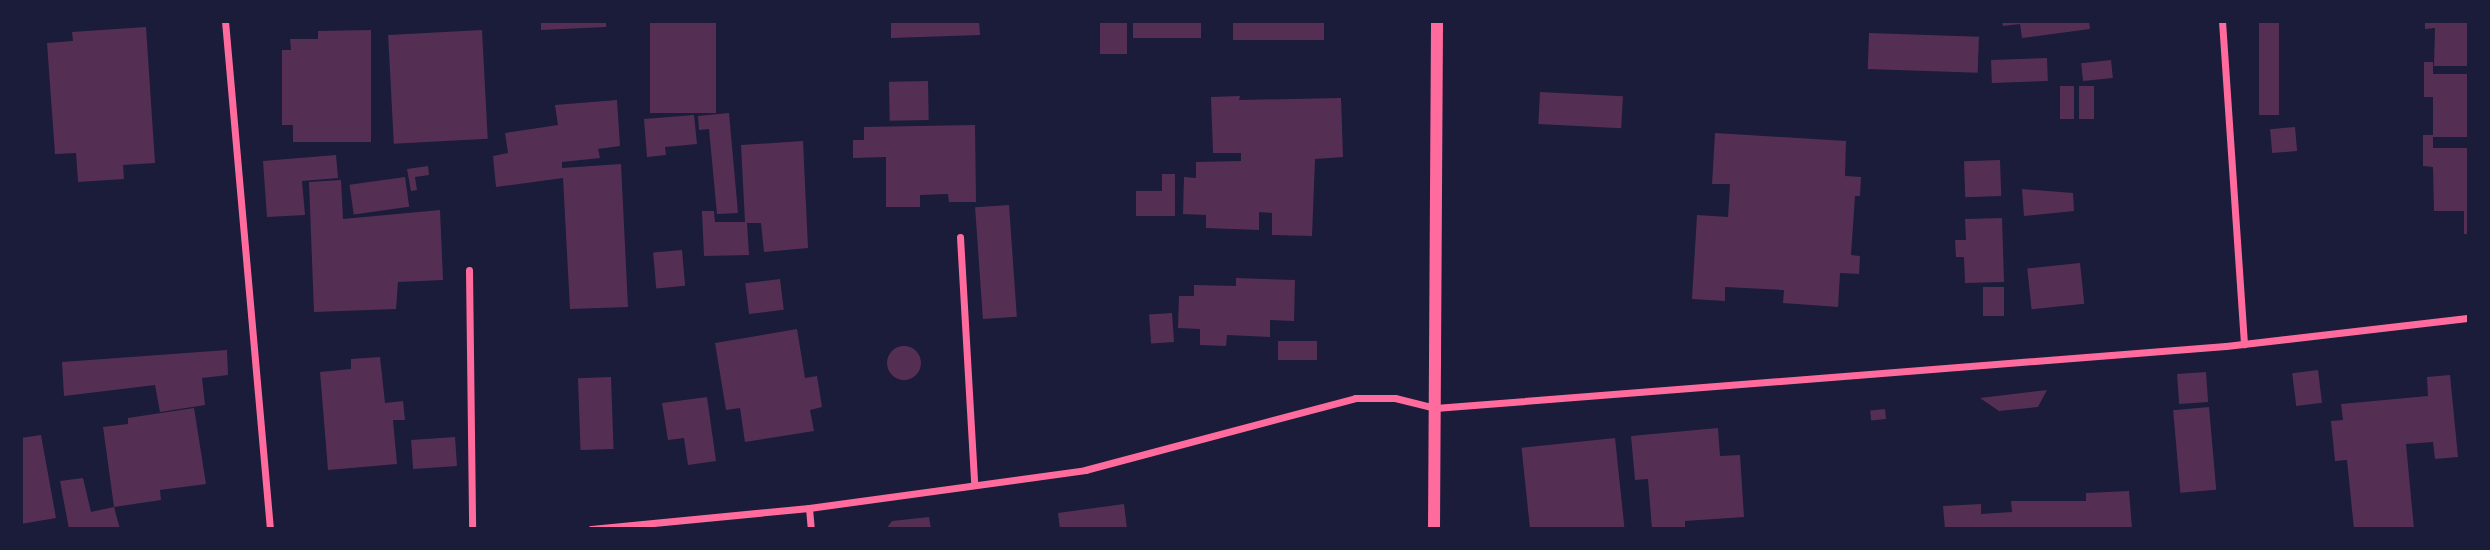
<!DOCTYPE html>
<style>
body{margin:0}
#map{position:relative;width:2490px;height:550px;overflow:hidden;background:#1b1b3a;font-family:"Varela Round",sans-serif}
div>[style]{position:absolute}
[style*='--x']{left:calc(var(--x)*1px);top:calc(var(--y)*1px);width:calc(var(--w)*1px);rotate:calc(var(--a)*1deg)}
.building>*{inset:0;background:#542f53;transform-origin:0 0}
.round{border-radius:50%}
.minor>*{height:7px;margin:-3.5px;padding:0 3.5px;transform-origin:3.5px;border-radius:3.5px;background:#ff6b9d}
.tertiary>*{height:12px;margin:-6px;padding:0 6px;transform-origin:6px;border-radius:6px;background:#ff6b9d}
span{translate:-50% -50%;white-space:nowrap;text-align:center;line-height:1.15;-webkit-text-stroke:7px #1b1b3a;paint-order:stroke}
.frame{position:absolute;inset:0;border:23px solid #1b1b3a;pointer-events:none}
</style>
<div id="map">
<div class="building">
<div style="clip-path:polygon(541px 21px,606px 21px,606px 27px,541px 30px)"></div>
<div style="left:650px;top:21px;width:66px;height:92px"></div>
<div style="clip-path:polygon(891px 21px,979px 21px,980px 35px,891px 38px)"></div>
<div style="left:1100px;top:21px;width:27px;height:33px"></div>
<div style="left:1133px;top:21px;width:68px;height:17px"></div>
<div style="left:1233px;top:21px;width:91px;height:19px"></div>
<div style="clip-path:polygon(2002px 21px,2089px 21px,2090px 29px,2022px 38px,2020px 24px,2003px 26px)"></div>
<div style="left:2259px;top:21px;width:20px;height:94px"></div>
<div style="clip-path:polygon(2425px 21px,2469px 21px,2469px 66px,2434px 66px,2435px 28px,2425px 29px)"></div>
<div style="clip-path:polygon(146px 27px,155px 163px,123px 165px,124px 179px,78px 182px,76px 153px,55px 154px,47px 43px,73px 41px,72px 32px)"></div>
<div style="clip-path:polygon(371px 30px,371px 142px,293px 142px,293px 125px,282px 125px,282px 50px,291px 50px,290px 39px,318px 39px,318px 31px)"></div>
<div style="left:482px;top:30px;width:109px;height:94px;rotate:87deg"></div>
<div style="left:1869px;top:33px;width:110px;height:36px;rotate:2deg"></div>
<div style="left:2047px;top:58px;width:23px;height:56px;rotate:88deg"></div>
<div style="left:2111px;top:60px;width:18px;height:30px;rotate:84deg"></div>
<div style="clip-path:polygon(2424px 62px,2433px 62px,2433px 74px,2469px 74px,2469px 137px,2433px 137px,2433px 148px,2469px 148px,2469px 234px,2464px 234px,2464px 211px,2434px 211px,2433px 167px,2423px 166px,2423px 135px,2433px 135px,2433px 97px,2424px 97px)"></div>
<div style="left:928px;top:81px;width:39px;height:39px;rotate:89deg"></div>
<div style="left:2060px;top:86px;width:14px;height:33px"></div>
<div style="left:2079px;top:86px;width:15px;height:33px"></div>
<div style="left:1540px;top:92px;width:83px;height:32px;rotate:3deg"></div>
<div style="clip-path:polygon(1240px 96px,1239px 100px,1341px 98px,1343px 157px,1315px 159px,1312px 236px,1272px 235px,1272px 213px,1259px 212px,1259px 230px,1206px 228px,1206px 215px,1183px 214px,1184px 177px,1196px 178px,1196px 162px,1241px 161px,1241px 153px,1213px 153px,1211px 97px)"></div>
<div style="clip-path:polygon(617px 100px,620px 146px,598px 149px,600px 158px,562px 162px,562px 168px,621px 164px,628px 307px,570px 309px,563px 178px,496px 187px,493px 156px,508px 153px,505px 133px,558px 125px,555px 105px)"></div>
<div style="clip-path:polygon(729px 113px,738px 213px,717px 214px,709px 129px,699px 130px,698px 116px)"></div>
<div style="clip-path:polygon(694px 115px,697px 144px,665px 147px,666px 155px,647px 157px,644px 119px)"></div>
<div style="clip-path:polygon(975px 125px,976px 202px,949px 202px,948px 194px,920px 195px,920px 207px,886px 207px,886px 157px,853px 158px,853px 140px,864px 140px,864px 127px)"></div>
<div style="left:2295px;top:127px;width:24px;height:25px;rotate:85deg"></div>
<div style="clip-path:polygon(1715px 133px,1846px 141px,1845px 176px,1861px 177px,1860px 196px,1855px 196px,1851px 255px,1860px 256px,1859px 274px,1840px 273px,1838px 307px,1783px 303px,1784px 290px,1725px 287px,1725px 301px,1692px 299px,1697px 215px,1728px 217px,1730px 184px,1712px 184px)"></div>
<div style="clip-path:polygon(803px 141px,808px 248px,764px 252px,761px 223px,747px 223px,749px 255px,704px 256px,702px 211px,714px 211px,715px 222px,745px 222px,741px 145px)"></div>
<div style="clip-path:polygon(336px 155px,338px 178px,302px 181px,305px 215px,267px 217px,263px 161px)"></div>
<div style="left:2000px;top:160px;width:36px;height:36px;rotate:88deg"></div>
<div style="clip-path:polygon(428px 166px,429px 175px,415px 177px,417px 190px,411px 191px,407px 169px)"></div>
<div style="clip-path:polygon(1162px 174px,1175px 174px,1175px 216px,1136px 216px,1136px 191px,1162px 191px)"></div>
<div style="left:405px;top:177px;width:30px;height:56px;rotate:82deg"></div>
<div style="clip-path:polygon(341px 180px,343px 219px,440px 210px,443px 280px,398px 282px,396px 309px,314px 312px,309px 182px)"></div>
<div style="clip-path:polygon(2022px 189px,2073px 193px,2074px 211px,2024px 216px)"></div>
<div style="left:1009px;top:205px;width:112px;height:34px;rotate:86deg"></div>
<div style="clip-path:polygon(2002px 218px,2004px 282px,1965px 283px,1964px 257px,1956px 257px,1955px 240px,1966px 240px,1965px 219px)"></div>
<div style="left:682px;top:250px;width:36px;height:29px;rotate:85deg"></div>
<div style="left:2080px;top:263px;width:41px;height:53px;rotate:84deg"></div>
<div style="clip-path:polygon(1236px 278px,1295px 280px,1294px 321px,1270px 320px,1270px 337px,1227px 335px,1226px 346px,1200px 345px,1200px 329px,1178px 328px,1179px 296px,1194px 296px,1194px 285px,1236px 286px)"></div>
<div style="left:780px;top:279px;width:31px;height:35px;rotate:83deg"></div>
<div style="left:1983px;top:287px;width:21px;height:29px"></div>
<div style="left:1172px;top:313px;width:29px;height:23px;rotate:86deg"></div>
<div style="clip-path:polygon(797px 329px,805px 378px,817px 376px,822px 407px,810px 410px,814px 431px,745px 442px,740px 408px,726px 410px,715px 343px)"></div>
<div style="left:1278px;top:341px;width:39px;height:19px"></div>
<div class="round" style="left:887px;top:346px;width:34px;height:34px"></div>
<div style="clip-path:polygon(227px 350px,228px 375px,202px 378px,205px 405px,160px 412px,155px 385px,64px 396px,62px 362px)"></div>
<div style="clip-path:polygon(380px 357px,385px 403px,403px 401px,405px 420px,393px 420px,397px 464px,328px 470px,320px 372px,351px 369px,351px 359px)"></div>
<div style="left:2318px;top:370px;width:33px;height:26px;rotate:83deg"></div>
<div style="left:2206px;top:372px;width:30px;height:29px;rotate:86deg"></div>
<div style="clip-path:polygon(2450px 375px,2458px 457px,2435px 459px,2433px 442px,2406px 444px,2414px 529px,2354px 529px,2347px 460px,2335px 461px,2331px 421px,2343px 420px,2341px 404px,2428px 396px,2427px 377px)"></div>
<div style="left:611px;top:377px;width:72px;height:33px;rotate:88deg"></div>
<div style="clip-path:polygon(2047px 390px,2038px 407px,1999px 411px,1980px 398px)"></div>
<div style="clip-path:polygon(707px 397px,716px 461px,688px 465px,684px 438px,668px 440px,662px 403px)"></div>
<div style="left:2209px;top:407px;width:83px;height:36px;rotate:85deg"></div>
<div style="clip-path:polygon(194px 408px,206px 484px,160px 490px,161px 500px,114px 507px,120px 529px,69px 529px,60px 481px,83px 478px,91px 512px,114px 507px,103px 427px,128px 424px,128px 418px)"></div>
<div style="left:1885px;top:409px;width:10px;height:15px;rotate:84deg"></div>
<div style="clip-path:polygon(1718px 428px,1720px 456px,1740px 455px,1744px 517px,1685px 521px,1685px 529px,1652px 529px,1648px 479px,1635px 480px,1631px 436px)"></div>
<div style="clip-path:polygon(41px 435px,56px 518px,21px 524px,21px 438px)"></div>
<div style="left:455px;top:437px;width:29px;height:44px;rotate:86deg"></div>
<div style="left:1615px;top:438px;width:92px;height:94px;rotate:84deg"></div>
<div style="clip-path:polygon(2129px 491px,2132px 529px,1945px 529px,1943px 506px,1981px 504px,1981px 514px,2012px 512px,2011px 501px,2086px 501px,2086px 493px)"></div>
<div style="clip-path:polygon(1124px 504px,1127px 529px,1060px 529px,1058px 513px)"></div>
<div style="clip-path:polygon(929px 517px,931px 529px,886px 529px,892px 521px)"></div>
</div>
<div class="minor">
<div style="--x:225;--y:21;--w:510;--a:84.94"></div>
<div style="--x:2222;--y:21;--w:324;--a:86.1"></div>
<div style="--x:960;--y:237;--w:246;--a:86.7"></div>
<div style="--x:469;--y:270;--w:259;--a:89.3"></div>
<div style="--x:809;--y:508;--w:21;--a:85"></div>
<div style="--x:591;--y:529;--w:219;--a:-5.5"></div>
<div style="--x:809;--y:508;--w:279;--a:-7.8"></div>
<div style="--x:1085;--y:470;--w:279;--a:-14.9"></div>
<div style="--x:1355;--y:398;--w:40;--a:0"></div>
<div style="--x:1395;--y:398;--w:41;--a:14"></div>
<div style="--x:1435;--y:408;--w:793;--a:-4.48"></div>
<div style="--x:2226;--y:346;--w:245;--a:-6.6"></div>
</div>
<div class="tertiary">
<div style="--x:1434;--y:529;--w:508;--a:-89.66"></div>
</div>
<div class="frame"></div>
</div>
